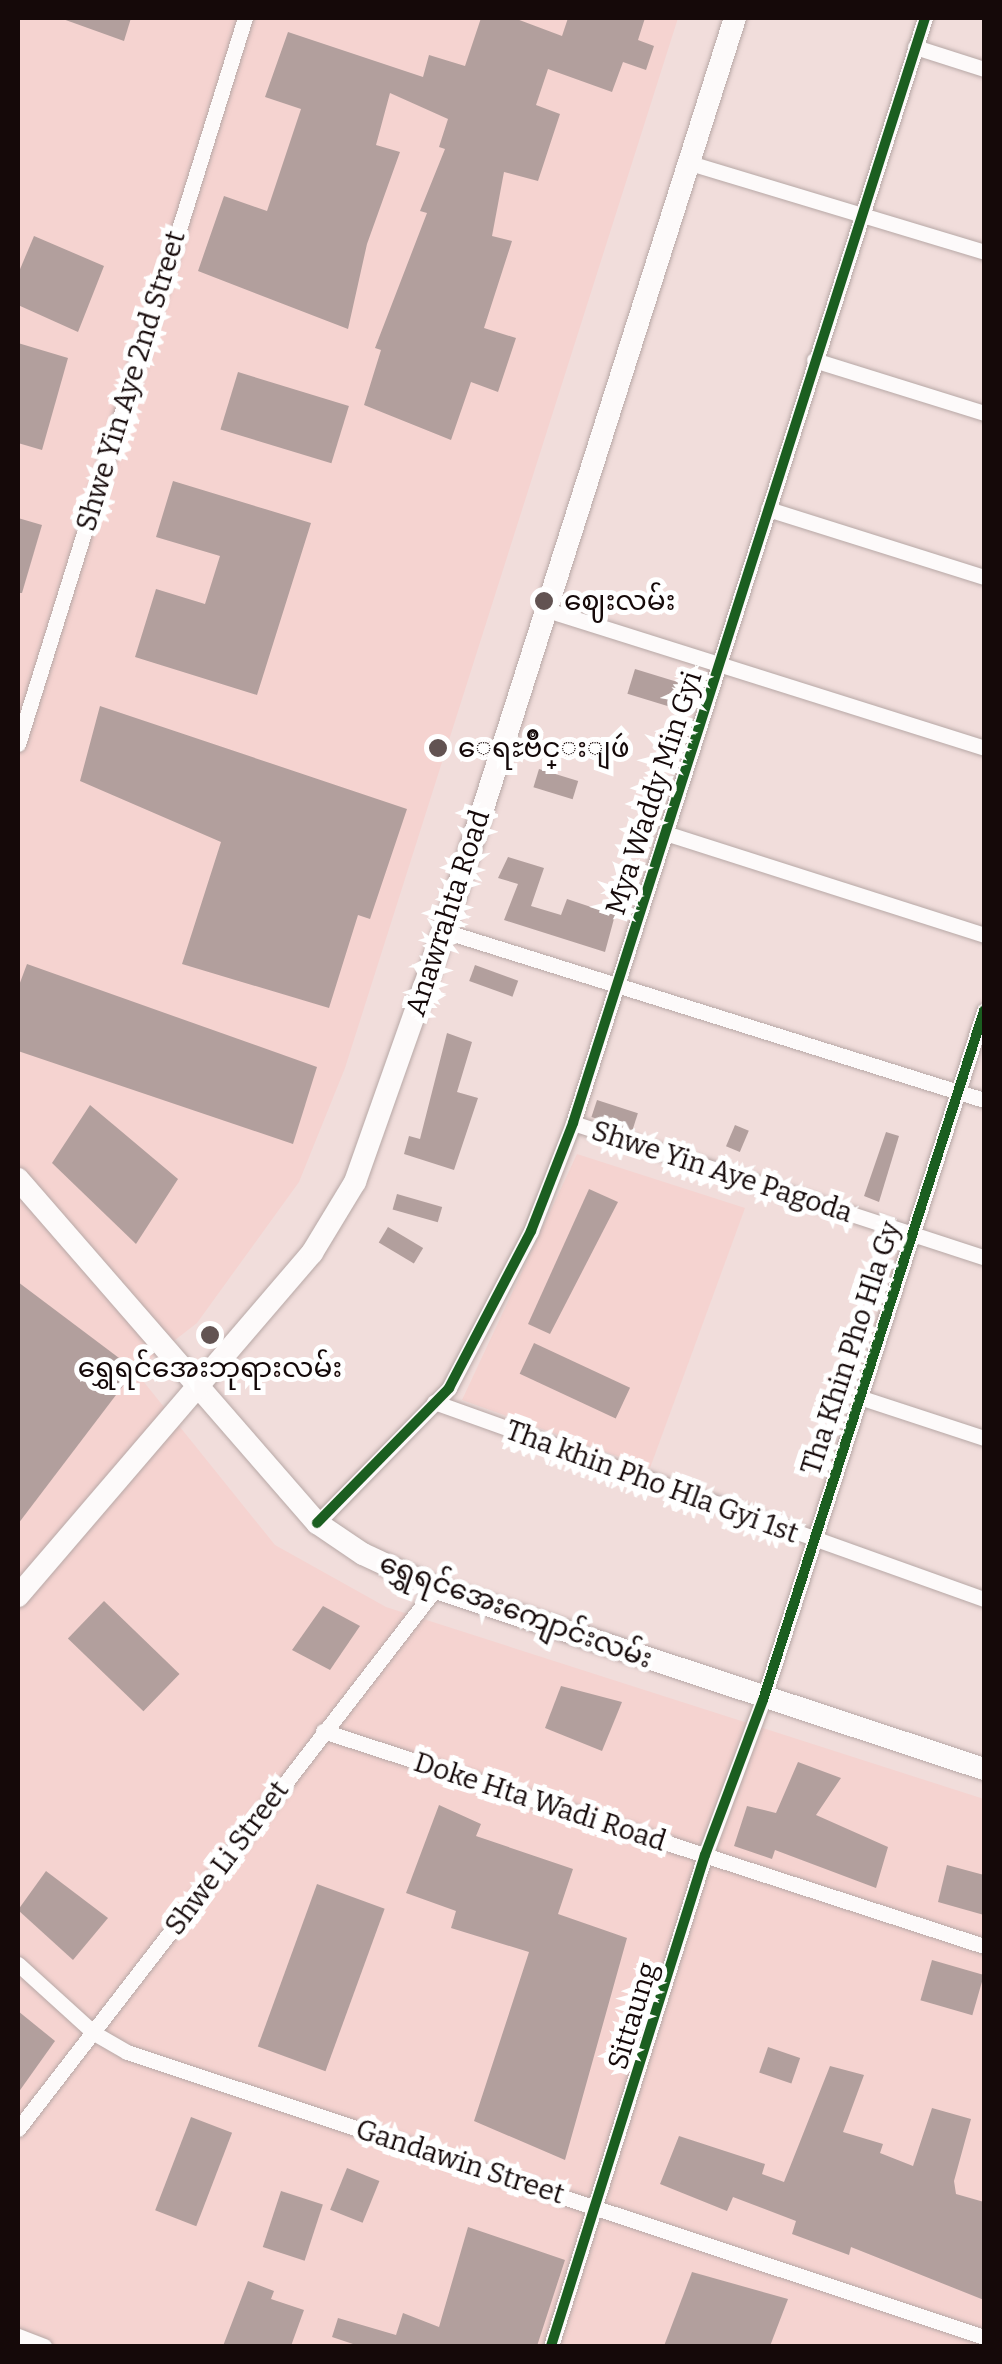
<!DOCTYPE html>
<meta charset="utf-8">
<style>
body{margin:0}
#map{position:relative;width:1002px;height:2364px;overflow:hidden;background:#f1dddb;font-family:Bitter,"Noto Sans Myanmar",serif}
div>[style]{position:absolute}
[style*='--x']{left:calc(var(--x)*1px);top:calc(var(--y)*1px);width:calc(var(--w)*1px);rotate:calc(var(--a)*1deg)}
.built>*{inset:0;background:#f5d3d0}
.building>*{inset:0;background:#b29f9d;transform-origin:0 0}
.roads{filter:drop-shadow(0 0 2px #b7a8a6) drop-shadow(0 0 2px #b7a8a6)}
.street>*{height:15px;margin:-7.5px;padding:0 7.5px;transform-origin:7.5px;border-radius:7.5px;background:#fdfafa}
.secondary>*{height:22px;margin:-11px;padding:0 11px;transform-origin:11px;border-radius:11px;background:#fdfafa}
.cycleway>*{height:10px;margin:-5px;padding:0 5px;transform-origin:5px;border-radius:5px;background:#1b5e20}
.dots>*{width:28px;height:28px;translate:-50% -50%;box-sizing:border-box;border:5px solid #fff;border-radius:50%}
span{translate:-50% -50%;white-space:nowrap;text-align:center;line-height:1.15;-webkit-text-stroke:10px #fff;paint-order:stroke}
.street-label{font-size:28px;color:#150909}
.poi-label{font-size:28px;color:#150909}
.left{translate:0 -50%;text-align:left}
.frame{position:absolute;inset:0;border:20px solid #150909;pointer-events:none}
</style>
<div id="map">
<div class="built">
<div style="clip-path:polygon(18px 18px,678px 18px,345px 1068px,299px 1182px,197px 1323px,135px 1371px,275px 1545px,386px 1607px,984px 1799px,984px 2346px,18px 2346px)"></div>
<div style="clip-path:polygon(577px 1154px,745px 1208px,650px 1468px,462px 1400px)"></div>
</div>
<div class="building">
<div style="clip-path:polygon(60px 18px,131px 18px,124px 41px)"></div>
<div style="clip-path:polygon(481px 18px,514px 18px,562px 36px,568px 18px,645px 18px,638px 40px,654px 46px,646px 70px,623px 62px,612px 92px,548px 69px,536px 105px,560px 114px,538px 181px,504px 172px,492px 236px,512px 241px,484px 328px,516px 338px,498px 392px,471px 382px,451px 440px,364px 405px,381px 350px,375px 348px,427px 213px,420px 211px,445px 149px,439px 147px,448px 119px,390px 93px,376px 145px,400px 152px,367px 244px,348px 329px,198px 271px,224px 196px,267px 211px,301px 109px,265px 97px,288px 32px,423px 77px,429px 55px,465px 66px)"></div>
<div style="clip-path:polygon(34px 236px,104px 266px,78px 332px,18px 305px,18px 274px)"></div>
<div style="clip-path:polygon(18px 343px,68px 358px,42px 450px,18px 443px)"></div>
<div style="left:238px;top:372px;width:116px;height:60px;rotate:17deg"></div>
<div style="clip-path:polygon(173px 481px,311px 523px,257px 695px,135px 657px,156px 589px,205px 604px,220px 556px,156px 537px)"></div>
<div style="clip-path:polygon(18px 518px,42px 525px,22px 593px,18px 593px)"></div>
<div style="left:635px;top:669px;width:59px;height:26px;rotate:17deg"></div>
<div style="clip-path:polygon(100px 706px,407px 809px,370px 919px,358px 915px,329px 1008px,182px 964px,221px 842px,80px 781px)"></div>
<div style="left:539px;top:769px;width:41px;height:19px;rotate:17deg"></div>
<div style="clip-path:polygon(508px 857px,544px 868px,531px 906px,561px 915px,567px 899px,615px 915px,605px 952px,504px 920px,518px 884px,498px 878px)"></div>
<div style="clip-path:polygon(27px 964px,317px 1067px,293px 1144px,18px 1051px,18px 988px)"></div>
<div style="left:475px;top:965px;width:46px;height:17px;rotate:20deg"></div>
<div style="clip-path:polygon(447px 1033px,472px 1042px,457px 1092px,478px 1098px,454px 1170px,404px 1154px,409px 1136px,420px 1139px)"></div>
<div style="left:597px;top:1100px;width:43px;height:18px;rotate:18deg"></div>
<div style="clip-path:polygon(90px 1105px,178px 1179px,136px 1244px,52px 1163px)"></div>
<div style="left:735px;top:1125px;width:15px;height:23px;rotate:23deg"></div>
<div style="clip-path:polygon(886px 1132px,899px 1136px,879px 1202px,864px 1196px)"></div>
<div style="clip-path:polygon(589px 1189px,618px 1202px,550px 1334px,528px 1324px)"></div>
<div style="left:397px;top:1194px;width:47px;height:16px;rotate:16deg"></div>
<div style="left:388px;top:1227px;width:41px;height:18px;rotate:31deg"></div>
<div style="clip-path:polygon(18px 1282px,135px 1370px,18px 1524px)"></div>
<div style="left:534px;top:1343px;width:106px;height:34px;rotate:25deg"></div>
<div style="left:104px;top:1601px;width:105px;height:52px;rotate:44deg"></div>
<div style="clip-path:polygon(323px 1606px,360px 1626px,330px 1670px,292px 1650px)"></div>
<div style="clip-path:polygon(561px 1686px,622px 1702px,602px 1751px,545px 1728px)"></div>
<div style="clip-path:polygon(798px 1762px,841px 1778px,816px 1815px,888px 1847px,876px 1888px,775px 1850px,772px 1859px,734px 1846px,747px 1806px,776px 1813px)"></div>
<div style="clip-path:polygon(439px 1805px,481px 1824px,476px 1836px,573px 1869px,558px 1914px,627px 1938px,565px 2160px,474px 2121px,529px 1952px,451px 1928px,456px 1911px,406px 1893px)"></div>
<div style="clip-path:polygon(947px 1865px,984px 1875px,984px 1915px,938px 1902px)"></div>
<div style="clip-path:polygon(46px 1871px,108px 1918px,73px 1960px,18px 1910px)"></div>
<div style="left:317px;top:1884px;width:72px;height:173px;rotate:20deg"></div>
<div style="left:932px;top:1960px;width:54px;height:42px;rotate:16deg"></div>
<div style="clip-path:polygon(18px 2011px,55px 2041px,18px 2093px)"></div>
<div style="left:768px;top:2047px;width:34px;height:27px;rotate:19deg"></div>
<div style="clip-path:polygon(830px 2066px,864px 2075px,843px 2132px,883px 2144px,880px 2153px,913px 2166px,932px 2108px,971px 2119px,954px 2181px,956px 2194px,984px 2202px,984px 2300px,851px 2247px,849px 2255px,792px 2234px,796px 2221px,733px 2197px,727px 2211px,660px 2184px,679px 2136px,765px 2164px,762px 2174px,784px 2182px)"></div>
<div style="left:191px;top:2117px;width:44px;height:100px;rotate:21deg"></div>
<div style="left:347px;top:2168px;width:35px;height:45px;rotate:22deg"></div>
<div style="left:281px;top:2191px;width:44px;height:59px;rotate:18deg"></div>
<div style="clip-path:polygon(468px 2227px,565px 2260px,537px 2346px,359px 2346px,332px 2337px,338px 2318px,396px 2335px,403px 2313px,439px 2327px)"></div>
<div style="clip-path:polygon(692px 2272px,788px 2299px,770px 2346px,664px 2346px)"></div>
<div style="clip-path:polygon(248px 2281px,274px 2291px,271px 2299px,304px 2310px,291px 2346px,223px 2346px)"></div>
</div>
<div class="roads">
<div class="street">
<div style="--x:915;--y:47;--w:72;--a:17.7"></div>
<div style="--x:690;--y:163;--w:307;--a:16.8"></div>
<div style="--x:814;--y:360;--w:178;--a:17.3"></div>
<div style="--x:768;--y:509;--w:226;--a:17.5"></div>
<div style="--x:544;--y:609;--w:461;--a:17.5"></div>
<div style="--x:18;--y:744;--w:761;--a:-72.64"></div>
<div style="--x:665;--y:833;--w:335;--a:17.7"></div>
<div style="--x:444;--y:931;--w:566;--a:17.38"></div>
<div style="--x:573;--y:1123;--w:432;--a:18.1"></div>
<div style="--x:859;--y:1397;--w:132;--a:18.2"></div>
<div style="--x:434;--y:1402;--w:584;--a:19.71"></div>
<div style="--x:317;--y:1523;--w:189;--a:-45.6"></div>
<div style="--x:449;--y:1388;--w:177;--a:-62.4"></div>
<div style="--x:531;--y:1231;--w:116;--a:-68.7"></div>
<div style="--x:573;--y:1123;--w:1160;--a:-72.33"></div>
<div style="--x:323;--y:1731;--w:695;--a:18.02"></div>
<div style="--x:18;--y:1964;--w:103;--a:42.2"></div>
<div style="--x:94;--y:2033;--w:38;--a:30"></div>
<div style="--x:127;--y:2052;--w:903;--a:18.39"></div>
<div style="--x:18;--y:2129;--w:684;--a:-52.31"></div>
<div style="--x:18;--y:2336;--w:28;--a:21"></div>
<div style="--x:551;--y:2346;--w:515;--a:-72.59"></div>
<div style="--x:705;--y:1855;--w:165;--a:-69.5"></div>
<div style="--x:763;--y:1700;--w:724;--a:-72.22"></div>
</div>
<div class="secondary">
<div style="--x:18;--y:1179;--w:456;--a:49"></div>
<div style="--x:317;--y:1523;--w:55;--a:34"></div>
<div style="--x:363;--y:1554;--w:81;--a:25"></div>
<div style="--x:436;--y:1588;--w:577;--a:18.28"></div>
<div style="--x:18;--y:1596;--w:452;--a:-49.4"></div>
<div style="--x:312;--y:1253;--w:83;--a:-58.8"></div>
<div style="--x:355;--y:1182;--w:266;--a:-70.5"></div>
<div style="--x:444;--y:931;--w:958;--a:-72.32"></div>
</div>
</div>
<div class="cycleway">
<div style="--x:317;--y:1523;--w:189;--a:-45.6"></div>
<div style="--x:449;--y:1388;--w:177;--a:-62.4"></div>
<div style="--x:531;--y:1231;--w:116;--a:-68.7"></div>
<div style="--x:573;--y:1123;--w:1160;--a:-72.33"></div>
<div style="--x:551;--y:2346;--w:515;--a:-72.59"></div>
<div style="--x:705;--y:1855;--w:165;--a:-69.5"></div>
<div style="--x:763;--y:1700;--w:724;--a:-72.22"></div>
</div>
<div class="dots">
<div style="left:544px;top:601px;background:#625352"></div>
<div style="left:438px;top:748px;background:#625352"></div>
<div style="left:210px;top:1335px;background:#625352"></div>
</div>
<div class="street-label">
<span style="left:131px;top:381px;rotate:-73deg">Shwe Yin Aye 2nd Street</span>
<span style="left:654px;top:793px;rotate:-72deg">Mya Waddy Min Gyi</span>
<span style="left:448px;top:913px;rotate:-72deg">Anawrahta Road</span>
<span style="left:722px;top:1172px;rotate:18deg">Shwe Yin Aye Pagoda</span>
<span style="left:851px;top:1348px;rotate:-72deg">Tha Khin Pho Hla Gy</span>
<span style="left:652px;top:1482px;rotate:20deg">Tha khin Pho Hla Gyi 1st</span>
<span style="left:516px;top:1611px;rotate:20deg">ရွှေရင်အေးကျောင်းလမ်း</span>
<span style="left:540px;top:1802px;rotate:18deg">Doke Hta Wadi Road</span>
<span style="left:227px;top:1858px;rotate:-53deg">Shwe Li Street</span>
<span style="left:633px;top:2016px;rotate:-73deg">Sittaung</span>
<span style="left:460px;top:2162px;rotate:18deg">Gandawin Street</span>
</div>
<div class="poi-label">
<span class="left" style="left:564px;top:601px">ဈေးလမ်း</span>
<span class="left" style="left:458px;top:748px">ေရႊဗ်ိဳင္းျဖဴ</span>
<span style="left:210px;top:1368px">ရွှေရင်အေးဘုရားလမ်း</span>
</div>
<div class="frame"></div>
</div>
